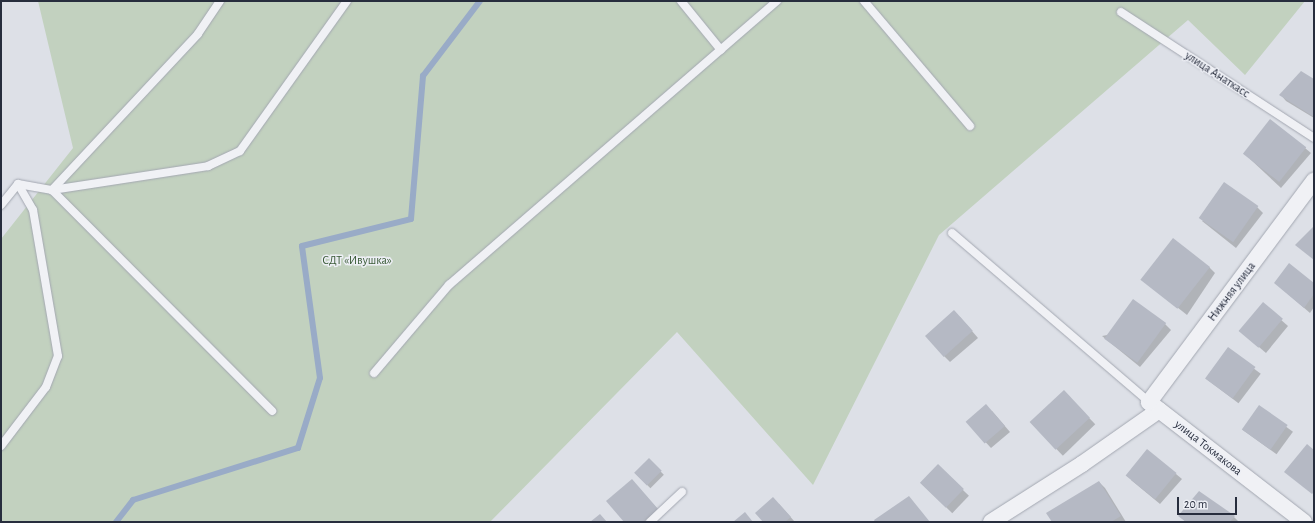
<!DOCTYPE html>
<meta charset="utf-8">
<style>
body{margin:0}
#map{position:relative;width:1315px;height:523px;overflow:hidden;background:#dde0e7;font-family:"Alegreya Sans",sans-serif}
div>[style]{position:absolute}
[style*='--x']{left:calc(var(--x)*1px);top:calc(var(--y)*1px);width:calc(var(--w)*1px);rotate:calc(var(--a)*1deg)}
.green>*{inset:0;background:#c2d1bf}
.shadow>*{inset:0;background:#0003;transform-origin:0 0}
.stream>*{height:6px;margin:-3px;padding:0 3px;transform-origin:3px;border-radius:3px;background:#99abc7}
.building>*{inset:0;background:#b5b9c4;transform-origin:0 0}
.roads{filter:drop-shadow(0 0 1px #a3a7b1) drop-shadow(0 0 1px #a3a7b1)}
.lane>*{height:8px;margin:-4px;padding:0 4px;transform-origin:4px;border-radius:4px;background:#f0f1f5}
.street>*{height:16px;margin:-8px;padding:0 8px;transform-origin:8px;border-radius:8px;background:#f0f1f5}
span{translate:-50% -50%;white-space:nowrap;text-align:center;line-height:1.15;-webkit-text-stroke:3px #edeff5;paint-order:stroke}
.street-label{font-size:12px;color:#272d3d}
.park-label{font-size:12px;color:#385935}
.frame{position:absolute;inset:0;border:2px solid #272d3d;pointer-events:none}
.scale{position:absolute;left:1177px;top:497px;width:60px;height:18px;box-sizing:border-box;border:2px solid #272d3d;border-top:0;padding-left:5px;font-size:12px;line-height:14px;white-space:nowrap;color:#272d3d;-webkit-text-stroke:3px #edeff5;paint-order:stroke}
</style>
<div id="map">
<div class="green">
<div style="clip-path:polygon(38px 1px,1305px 1px,1245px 75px,1188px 20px,939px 235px,813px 485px,677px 332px,490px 522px,1px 522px,1px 239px,73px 148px)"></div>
</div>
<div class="shadow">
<div style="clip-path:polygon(1314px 81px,1314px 118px,1286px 101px,1281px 95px)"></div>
<div style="clip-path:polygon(1305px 148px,1311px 153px,1281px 188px,1250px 159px)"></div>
<div style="clip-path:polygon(1257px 207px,1263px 213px,1236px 248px,1202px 221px)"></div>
<div style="clip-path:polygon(1209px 267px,1215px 273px,1187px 315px,1143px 280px)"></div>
<div style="clip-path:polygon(1314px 285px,1314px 307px,1310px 313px,1281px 288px)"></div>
<div style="clip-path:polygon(1263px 304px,1288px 326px,1266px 353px,1246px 336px)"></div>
<div style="clip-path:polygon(960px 317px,978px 338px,950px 362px,944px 356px)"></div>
<div style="clip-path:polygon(1165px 324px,1171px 330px,1140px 367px,1102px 336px)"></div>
<div style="left:1228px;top:349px;width:41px;height:37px;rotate:37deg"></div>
<div style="left:1064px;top:392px;width:45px;height:45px;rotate:46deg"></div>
<div style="left:1259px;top:407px;width:42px;height:28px;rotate:36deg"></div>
<div style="clip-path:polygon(992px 411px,1010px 432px,991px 448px,967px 422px)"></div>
<div style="left:649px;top:460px;width:21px;height:19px;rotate:45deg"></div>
<div style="left:938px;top:466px;width:43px;height:24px;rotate:44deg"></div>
<div style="clip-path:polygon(1176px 474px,1182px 479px,1160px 504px,1131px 480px)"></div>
<div style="clip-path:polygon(1099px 482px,1105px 488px,1126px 522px,1053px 522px)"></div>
<div style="clip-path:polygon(637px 486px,663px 515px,655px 522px,625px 522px)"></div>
<div style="clip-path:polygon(779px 504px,795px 522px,765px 522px)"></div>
<div style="clip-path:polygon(1179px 515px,1234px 517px,1239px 522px,1186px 522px)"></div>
</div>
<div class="stream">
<div style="--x:116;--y:522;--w:28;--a:-52"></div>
<div style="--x:133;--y:500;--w:173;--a:-17.5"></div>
<div style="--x:298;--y:448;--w:73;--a:-72.6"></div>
<div style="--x:320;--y:378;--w:133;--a:-97.8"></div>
<div style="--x:302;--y:246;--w:112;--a:-13.9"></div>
<div style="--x:411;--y:219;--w:144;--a:-85.2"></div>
<div style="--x:423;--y:76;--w:94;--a:-52.8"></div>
</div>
<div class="building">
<div style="clip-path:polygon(1301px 71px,1314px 79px,1314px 117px,1279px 95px)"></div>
<div style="left:1270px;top:119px;width:46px;height:44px;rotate:38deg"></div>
<div style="left:1224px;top:182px;width:42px;height:44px;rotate:35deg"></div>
<div style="clip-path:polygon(1314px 226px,1314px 260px,1295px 245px)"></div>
<div style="left:1173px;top:238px;width:47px;height:53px;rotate:38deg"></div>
<div style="clip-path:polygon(1289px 263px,1314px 283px,1314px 294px,1304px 308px,1274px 283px)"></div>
<div style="left:1133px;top:299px;width:41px;height:49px;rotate:36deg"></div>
<div style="left:1263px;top:302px;width:26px;height:38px;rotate:40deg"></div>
<div style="left:954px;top:310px;width:28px;height:39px;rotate:48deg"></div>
<div style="left:1228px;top:347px;width:34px;height:39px;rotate:36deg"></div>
<div style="left:1064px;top:390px;width:38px;height:47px;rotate:47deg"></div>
<div style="left:986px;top:404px;width:29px;height:27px;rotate:49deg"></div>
<div style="left:1259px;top:405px;width:35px;height:30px;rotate:35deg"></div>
<div style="clip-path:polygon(1307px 444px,1314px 450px,1314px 492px,1312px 494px,1284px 472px)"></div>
<div style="left:1147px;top:449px;width:38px;height:34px;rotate:39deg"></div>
<div style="left:649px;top:458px;width:18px;height:21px;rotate:45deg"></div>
<div style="left:938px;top:464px;width:36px;height:26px;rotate:44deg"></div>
<div style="clip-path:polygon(632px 479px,658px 509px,643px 522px,624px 522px,606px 501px)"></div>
<div style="clip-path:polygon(1099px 481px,1121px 516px,1111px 522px,1052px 522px,1046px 513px)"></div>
<div style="clip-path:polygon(1199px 491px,1235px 516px,1230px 522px,1186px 522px,1178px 516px)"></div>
<div style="clip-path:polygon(909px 496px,930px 522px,875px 522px,874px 520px)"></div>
<div style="clip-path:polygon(773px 497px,791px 517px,785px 522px,763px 522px,755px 513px)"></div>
<div style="clip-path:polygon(745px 512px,753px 522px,733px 522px)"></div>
<div style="clip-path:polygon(600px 514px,607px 522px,590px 522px)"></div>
</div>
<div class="roads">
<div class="lane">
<div style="--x:220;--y:1;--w:40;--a:124"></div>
<div style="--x:198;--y:34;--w:214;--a:133.1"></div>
<div style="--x:52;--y:190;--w:312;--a:45.1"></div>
<div style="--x:681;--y:1;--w:63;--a:50.8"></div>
<div style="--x:864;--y:1;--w:164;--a:49.7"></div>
<div style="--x:1121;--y:12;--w:230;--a:33.1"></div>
<div style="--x:1;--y:205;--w:27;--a:-51"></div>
<div style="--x:18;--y:184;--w:35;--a:10"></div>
<div style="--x:52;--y:190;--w:158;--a:-8.7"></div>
<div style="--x:208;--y:166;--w:35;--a:-25"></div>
<div style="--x:240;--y:151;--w:184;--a:-54.5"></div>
<div style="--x:952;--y:233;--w:260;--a:40.6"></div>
<div style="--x:374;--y:373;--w:116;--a:-49.6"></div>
<div style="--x:449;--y:285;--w:434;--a:-40.9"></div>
<div style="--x:1;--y:446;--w:74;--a:-52.7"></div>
<div style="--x:46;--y:387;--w:33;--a:-69"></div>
<div style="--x:58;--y:356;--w:148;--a:-99.7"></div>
<div style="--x:33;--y:210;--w:30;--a:-120"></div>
<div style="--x:650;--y:522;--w:44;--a:-43.2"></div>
</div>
<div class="street">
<div style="--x:991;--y:522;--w:108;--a:-32.5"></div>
<div style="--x:1082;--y:464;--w:94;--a:-35"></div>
<div style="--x:1304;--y:522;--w:196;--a:-142.3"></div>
<div style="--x:1149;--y:402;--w:276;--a:-53.3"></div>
</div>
</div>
<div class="street-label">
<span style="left:1217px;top:75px;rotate:33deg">улица Анаткасс</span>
<span style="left:1232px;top:292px;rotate:-53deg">Нижняя улица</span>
<span style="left:1208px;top:448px;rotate:38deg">улица Токмакова</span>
</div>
<div class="park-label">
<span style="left:357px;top:261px">СДТ «Ивушка»</span>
</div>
<div class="frame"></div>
<div class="scale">20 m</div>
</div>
